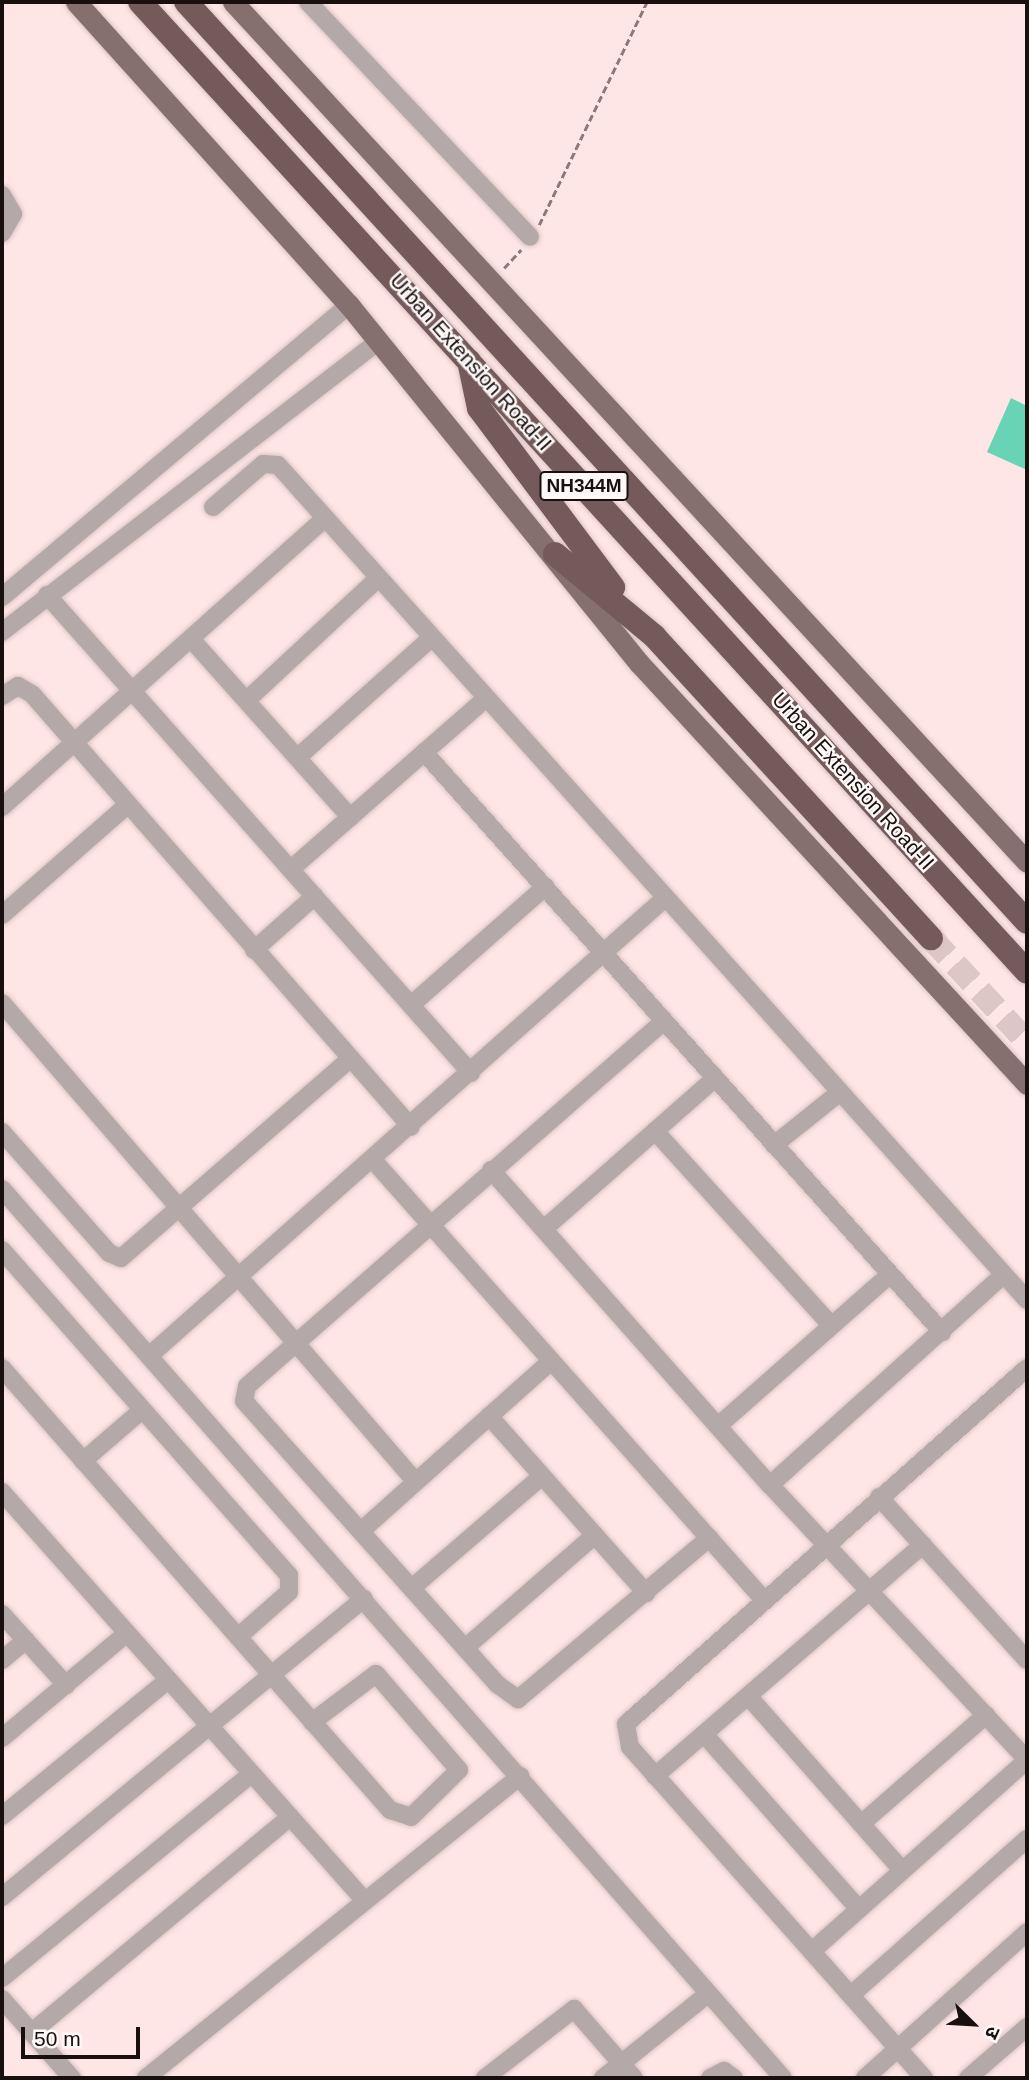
<!DOCTYPE html>
<meta charset="utf-8">
<style>
body{margin:0}
#map{position:relative;width:1029px;height:2080px;overflow:hidden;background:#ffe6e6;font-family:Helvetica,"Noto Sans Devanagari",sans-serif}
div>[style]{position:absolute}
[style*='--x']{left:calc(var(--x)*1px);top:calc(var(--y)*1px);width:calc(var(--w)*1px);rotate:calc(var(--a)*1deg)}
.building>*{inset:0;background:#69d3b5}
.highway-tunnel>*{height:24px;margin-top:-12px;transform-origin:0;background:repeating-linear-gradient(90deg,#dcc6c6 0 24px,transparent 0 36px)}
.path>*{height:2.5px;margin-top:-1.25px;transform-origin:0;background:repeating-linear-gradient(90deg,#8c7a7a 0 7px,transparent 0 10.5px)}
.roads{filter:drop-shadow(0 0 2px #dac4c4) drop-shadow(0 0 2px #dac4c4)}
.minor>*{height:18px;margin:-9px;padding:0 9px;transform-origin:9px;border-radius:9px;background:#b5a8a8}
.major>*{height:21px;margin:-10.5px;padding:0 10.5px;transform-origin:10.5px;border-radius:10.5px;background:#856f6f}
.highway>*{height:24px;margin:-12px;padding:0 12px;transform-origin:12px;border-radius:12px;background:#745a5b}
span{translate:-50% -50%;white-space:nowrap;text-align:center;line-height:1.15;-webkit-text-stroke:5px #fff8f8;paint-order:stroke}
.shield-label span{padding:2px 5px;background:#fff8f8;border:2px solid;border-radius:5px;-webkit-text-stroke-width:0}
.shield-label{font-size:19px;color:#190f0f;font-weight:700}
.street-label{font-size:21px;color:#190f0f}
.frame{position:absolute;inset:0;border:4px solid #190f0f;pointer-events:none}
.north{position:absolute;left:938px;top:1989px;width:70px;height:70px;-webkit-text-stroke:5px #fff8f8;paint-order:stroke;rotate:114deg;font-size:19px;font-weight:700;line-height:28px;text-align:center;color:#190f0f}
.north::after{content:'';display:block;margin:auto;width:24px;height:32px;background:#190f0f;clip-path:polygon(50% 0,100% 100%,50% 72%,0 100%)}
.scale{position:absolute;left:21px;top:2027px;width:119px;height:32px;box-sizing:border-box;border:4px solid #190f0f;border-top:0;padding-left:9px;font-size:21px;line-height:24px;white-space:nowrap;color:#190f0f;-webkit-text-stroke:5px #fff8f8;paint-order:stroke}
</style>
<div id="map">
<div class="building">
<div style="clip-path:polygon(1011px 398px,1027px 406px,1027px 470px,987px 452px)"></div>
</div>
<div class="highway-tunnel">
<div style="--x:931;--y:938;--w:142;--a:47.3"></div>
</div>
<div class="path">
<div style="--x:539;--y:225;--w:248;--a:-64.2"></div>
<div style="--x:504;--y:268;--w:25;--a:-47"></div>
</div>
<div class="roads">
<div class="minor">
<div style="--x:308;--y:2;--w:323;--a:46.6"></div>
<div style="--x:2;--y:195;--w:22;--a:60"></div>
<div style="--x:13;--y:214;--w:22;--a:120"></div>
<div style="--x:213;--y:507;--w:66;--a:-40.7"></div>
<div style="--x:263;--y:464;--w:15;--a:4"></div>
<div style="--x:278;--y:465;--w:1122;--a:48.11"></div>
<div style="--x:47;--y:595;--w:639;--a:48.43"></div>
<div style="--x:2;--y:597;--w:454;--a:-40.1"></div>
<div style="--x:2;--y:632;--w:475;--a:-37.7"></div>
<div style="--x:191;--y:639;--w:239;--a:48.2"></div>
<div style="--x:2;--y:696;--w:19;--a:-32"></div>
<div style="--x:18;--y:686;--w:16;--a:30"></div>
<div style="--x:32;--y:694;--w:575;--a:48.8"></div>
<div style="--x:247;--y:700;--w:176;--a:-42.9"></div>
<div style="--x:424;--y:752;--w:778;--a:48.23"></div>
<div style="--x:298;--y:757;--w:176;--a:-41.8"></div>
<div style="--x:2;--y:807;--w:432;--a:-41.8"></div>
<div style="--x:291;--y:869;--w:257;--a:-41.2"></div>
<div style="--x:2;--y:915;--w:165;--a:-41.3"></div>
<div style="--x:254;--y:950;--w:81;--a:-41.5"></div>
<div style="--x:2;--y:1003;--w:632;--a:49.17"></div>
<div style="--x:411;--y:1005;--w:179;--a:-41.4"></div>
<div style="--x:664;--y:1021;--w:554;--a:138.8"></div>
<div style="--x:247;--y:1386;--w:15;--a:101"></div>
<div style="--x:244;--y:1401;--w:380;--a:48.2"></div>
<div style="--x:497;--y:1684;--w:26;--a:36"></div>
<div style="--x:518;--y:1699;--w:250;--a:-40.1"></div>
<div style="--x:655;--y:1131;--w:262;--a:47.8"></div>
<div style="--x:2;--y:1132;--w:162;--a:48.5"></div>
<div style="--x:109;--y:1253;--w:13;--a:23"></div>
<div style="--x:121;--y:1258;--w:303;--a:-41"></div>
<div style="--x:774;--y:1145;--w:83;--a:-38.7"></div>
<div style="--x:373;--y:1160;--w:587;--a:48.38"></div>
<div style="--x:491;--y:1170;--w:421;--a:48.5"></div>
<div style="--x:770;--y:1485;--w:376;--a:46.9"></div>
<div style="--x:2;--y:1189;--w:1183;--a:48.7"></div>
<div style="--x:545;--y:1228;--w:227;--a:-41.4"></div>
<div style="--x:2;--y:1250;--w:434;--a:48.6"></div>
<div style="--x:289;--y:1575;--w:17;--a:90"></div>
<div style="--x:289;--y:1592;--w:68;--a:138.6"></div>
<div style="--x:149;--y:1356;--w:690;--a:-41.59"></div>
<div style="--x:2;--y:1368;--w:588;--a:48.72"></div>
<div style="--x:390;--y:1810;--w:22;--a:18"></div>
<div style="--x:411;--y:1817;--w:67;--a:-44.4"></div>
<div style="--x:459;--y:1770;--w:127;--a:-130.8"></div>
<div style="--x:376;--y:1674;--w:80;--a:143.1"></div>
<div style="--x:489;--y:1416;--w:237;--a:48.4"></div>
<div style="--x:718;--y:1426;--w:228;--a:-41.4"></div>
<div style="--x:83;--y:1461;--w:78;--a:-40.8"></div>
<div style="--x:770;--y:1485;--w:314;--a:-42"></div>
<div style="--x:2;--y:1492;--w:547;--a:48.41"></div>
<div style="--x:879;--y:1497;--w:220;--a:47.8"></div>
<div style="--x:361;--y:1531;--w:255;--a:-41.8"></div>
<div style="--x:413;--y:1587;--w:170;--a:-40.7"></div>
<div style="--x:2;--y:1614;--w:96;--a:48"></div>
<div style="--x:465;--y:1648;--w:172;--a:-41"></div>
<div style="--x:2;--y:1660;--w:31;--a:-40"></div>
<div style="--x:748;--y:1696;--w:232;--a:48.5"></div>
<div style="--x:704;--y:1734;--w:234;--a:48.5"></div>
<div style="--x:2;--y:1738;--w:163;--a:-40"></div>
<div style="--x:655;--y:1776;--w:354;--a:-40.8"></div>
<div style="--x:2;--y:1816;--w:215;--a:-39.3"></div>
<div style="--x:861;--y:1824;--w:166;--a:-41.1"></div>
<div style="--x:2;--y:1897;--w:469;--a:-39.5"></div>
<div style="--x:812;--y:1951;--w:288;--a:-41.6"></div>
<div style="--x:2;--y:1978;--w:322;--a:-39.3"></div>
<div style="--x:851;--y:1995;--w:235;--a:-41.6"></div>
<div style="--x:2;--y:1999;--w:106;--a:48.5"></div>
<div style="--x:32;--y:2032;--w:336;--a:-39.8"></div>
<div style="--x:146;--y:2078;--w:481;--a:-38.9"></div>
<div style="--x:485;--y:2078;--w:113;--a:-37.8"></div>
<div style="--x:574;--y:2009;--w:91;--a:49"></div>
<div style="--x:603;--y:2078;--w:134;--a:-38.7"></div>
<div style="--x:710;--y:2078;--w:16;--a:-27"></div>
<div style="--x:724;--y:2071;--w:12;--a:35"></div>
<div style="--x:865;--y:2078;--w:218;--a:-42"></div>
<div style="--x:924;--y:2078;--w:443;--a:-131.6"></div>
<div style="--x:630;--y:1747;--w:23;--a:-100"></div>
<div style="--x:626;--y:1724;--w:536;--a:-41.6"></div>
<div style="--x:968;--y:2078;--w:78;--a:-40.8"></div>
</div>
<div class="major">
<div style="--x:76;--y:2;--w:408;--a:48"></div>
<div style="--x:349;--y:305;--w:461;--a:51"></div>
<div style="--x:639;--y:663;--w:573;--a:47.34"></div>
<div style="--x:233;--y:2;--w:1170;--a:47.29"></div>
</div>
<div class="highway">
<div style="--x:140;--y:2;--w:1314;--a:47.56"></div>
<div style="--x:186;--y:2;--w:1246;--a:47.57"></div>
<div style="--x:469;--y:361;--w:48;--a:78"></div>
<div style="--x:479;--y:408;--w:224;--a:53.2"></div>
<div style="--x:555;--y:554;--w:129;--a:39.6"></div>
<div style="--x:654;--y:636;--w:410;--a:47.5"></div>
</div>
</div>
<div class="shield-label">
<span style="left:584px;top:486px">NH344M</span>
</div>
<div class="street-label">
<span style="left:471px;top:362px;rotate:48deg">Urban Extension Road-II</span>
<span style="left:853px;top:781px;rotate:48deg">Urban Extension Road-II</span>
</div>
<div class="frame"></div>
<div class="north">उ</div>
<div class="scale">50 m</div>
</div>
